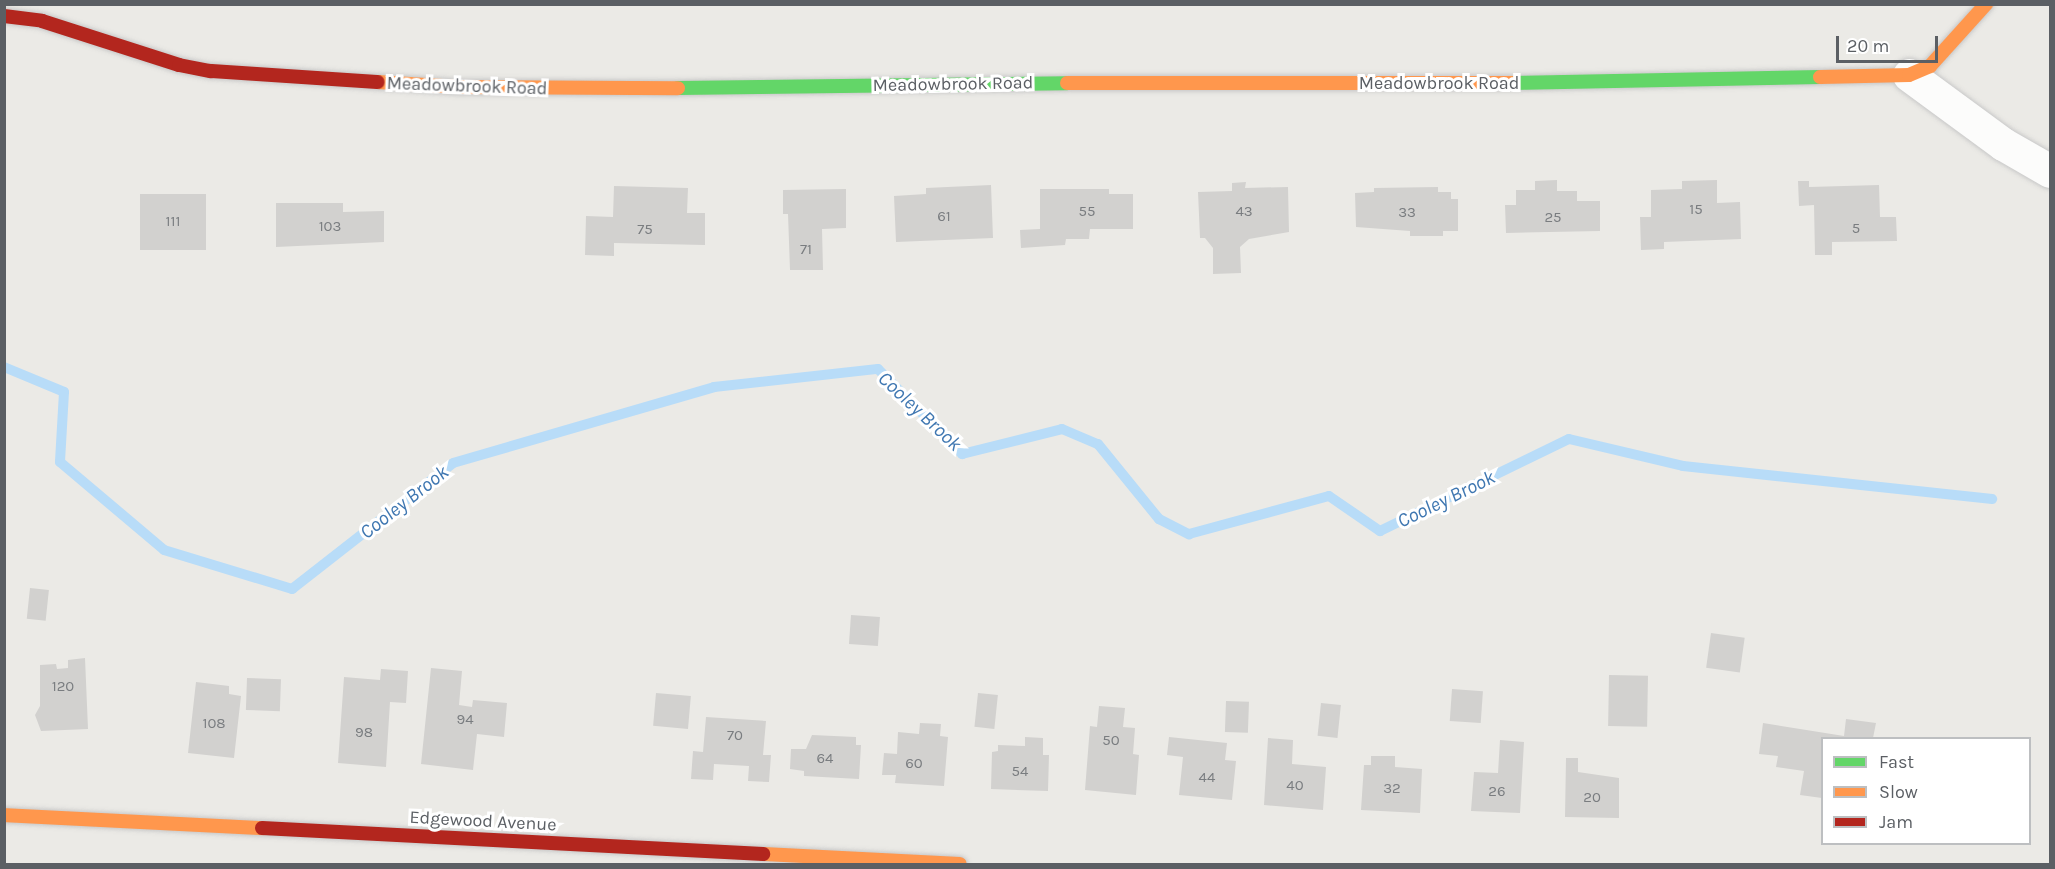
<!DOCTYPE html>
<style>
body{margin:0}
#map{position:relative;width:2055px;height:869px;overflow:hidden;background:#ebeae6;font-family:Karla,sans-serif}
div>[style]{position:absolute}
[style*='--x']{left:calc(var(--x)*1px);top:calc(var(--y)*1px);width:calc(var(--w)*1px);rotate:calc(var(--a)*1deg)}
.stream>*{height:10px;margin:-5px;padding:0 5px;transform-origin:5px;border-radius:5px;background:#b8dcf8}
.building>*{inset:0;background:#d2d1cf;transform-origin:0 0}
.roads{filter:drop-shadow(0 0 2px #c8c8c8) drop-shadow(0 0 2px #c8c8c8)}
.street>*{height:33px;margin:-16.5px;padding:0 16.5px;transform-origin:16.5px;border-radius:16.5px;background:#fcfcfb}
.fast>*{height:14px;margin:-7px;padding:0 7px;transform-origin:7px;border-radius:7px;background:#63d668}
.slow>*{height:14px;margin:-7px;padding:0 7px;transform-origin:7px;border-radius:7px;background:#ff974d}
.jam>*{height:14px;margin:-7px;padding:0 7px;transform-origin:7px;border-radius:7px;background:#b3261e}
span{translate:-50% -50%;white-space:nowrap;text-align:center;line-height:1.15;-webkit-text-stroke:6px #fff;paint-order:stroke}
.number-label{font-size:15px;color:#7a7d80}
.number-label span{-webkit-text-stroke-width:0}
.street-label{font-size:18px;color:#5b5f64}
.water-label{font-size:20px;color:#3f77b1;font-style:italic}
.frame{position:absolute;inset:0;border:6px solid #5b5f64;pointer-events:none}
.legend{position:absolute;left:1821px;top:737px;width:210px;height:108px;box-sizing:border-box;background:#fff;border:2px solid #bdbfc1;margin:0;padding:8px 10px;list-style:none;font-size:18px;color:#5b5f64}
.legend li{display:flex;align-items:center;gap:12px;height:30px}
.legend b{width:30px;border:2px solid #bdbfc1}
.scale{position:absolute;left:1836px;top:36px;width:102px;height:27px;box-sizing:border-box;border:3px solid #5b5f64;border-top:0;padding-left:8px;font-size:18px;line-height:21px;white-space:nowrap;color:#5b5f64;-webkit-text-stroke:4px #fff;paint-order:stroke}
</style>
<div id="map">
<div class="stream">
<div style="--x:4;--y:367;--w:65;--a:22.6"></div>
<div style="--x:64;--y:392;--w:70;--a:93.3"></div>
<div style="--x:60;--y:462;--w:136;--a:40.2"></div>
<div style="--x:164;--y:550;--w:134;--a:16.9"></div>
<div style="--x:292;--y:589;--w:204;--a:-38"></div>
<div style="--x:453;--y:463;--w:272;--a:-16.2"></div>
<div style="--x:714;--y:387;--w:165;--a:-6.3"></div>
<div style="--x:878;--y:369;--w:120;--a:45.3"></div>
<div style="--x:962;--y:454;--w:103;--a:-14"></div>
<div style="--x:1062;--y:429;--w:39;--a:23"></div>
<div style="--x:1098;--y:444;--w:97;--a:50.9"></div>
<div style="--x:1159;--y:519;--w:34;--a:27"></div>
<div style="--x:1189;--y:534;--w:145;--a:-15.2"></div>
<div style="--x:1329;--y:496;--w:62;--a:34.5"></div>
<div style="--x:1380;--y:531;--w:210;--a:-26"></div>
<div style="--x:1569;--y:439;--w:117;--a:13.3"></div>
<div style="--x:1683;--y:466;--w:311;--a:6.1"></div>
</div>
<div class="building">
<div style="clip-path:polygon(1557px 180px,1557px 191px,1577px 191px,1577px 201px,1600px 201px,1600px 231px,1506px 233px,1505px 205px,1516px 205px,1516px 190px,1535px 190px,1535px 181px)"></div>
<div style="clip-path:polygon(1717px 180px,1717px 203px,1740px 202px,1741px 239px,1664px 242px,1664px 249px,1641px 250px,1640px 217px,1651px 217px,1651px 190px,1682px 189px,1682px 181px)"></div>
<div style="clip-path:polygon(1798px 181px,1809px 181px,1809px 187px,1879px 185px,1880px 217px,1896px 217px,1897px 241px,1832px 242px,1832px 255px,1815px 255px,1814px 205px,1799px 206px)"></div>
<div style="clip-path:polygon(1246px 182px,1245px 188px,1288px 187px,1289px 232px,1249px 239px,1240px 247px,1241px 273px,1213px 274px,1213px 248px,1205px 238px,1200px 238px,1198px 192px,1232px 191px,1232px 183px)"></div>
<div style="clip-path:polygon(991px 185px,993px 238px,896px 242px,894px 196px,926px 194px,926px 188px)"></div>
<div style="clip-path:polygon(614px 186px,688px 188px,687px 213px,705px 213px,705px 245px,614px 243px,614px 256px,585px 255px,586px 216px,613px 217px)"></div>
<div style="clip-path:polygon(1438px 187px,1438px 192px,1451px 192px,1451px 199px,1458px 199px,1458px 231px,1443px 231px,1443px 236px,1410px 236px,1410px 231px,1356px 227px,1355px 193px,1374px 192px,1374px 188px)"></div>
<div style="clip-path:polygon(846px 189px,846px 228px,822px 229px,823px 270px,790px 270px,788px 214px,783px 214px,783px 190px)"></div>
<div style="clip-path:polygon(1040px 189px,1109px 189px,1109px 194px,1133px 194px,1133px 229px,1090px 229px,1089px 239px,1066px 239px,1065px 245px,1021px 248px,1020px 230px,1040px 229px)"></div>
<div style="left:140px;top:194px;width:66px;height:56px"></div>
<div style="clip-path:polygon(276px 203px,343px 203px,343px 212px,384px 211px,384px 242px,276px 247px)"></div>
<div style="left:30px;top:588px;width:19px;height:31px;rotate:6deg"></div>
<div style="left:851px;top:615px;width:29px;height:29px;rotate:4deg"></div>
<div style="left:1711px;top:633px;width:34px;height:35px;rotate:8deg"></div>
<div style="clip-path:polygon(85px 658px,88px 729px,41px 731px,35px 715px,40px 706px,40px 665px,56px 664px,57px 669px,68px 668px,68px 660px)"></div>
<div style="clip-path:polygon(431px 668px,462px 671px,459px 705px,472px 707px,473px 700px,507px 703px,504px 737px,477px 734px,473px 770px,421px 764px)"></div>
<div style="clip-path:polygon(381px 669px,408px 671px,406px 703px,390px 702px,386px 767px,338px 763px,344px 677px,380px 680px)"></div>
<div style="left:1609px;top:675px;width:39px;height:51px;rotate:1deg"></div>
<div style="left:247px;top:678px;width:34px;height:32px;rotate:2deg"></div>
<div style="clip-path:polygon(196px 682px,229px 686px,229px 694px,241px 696px,234px 758px,188px 753px)"></div>
<div style="left:1452px;top:689px;width:31px;height:32px;rotate:4deg"></div>
<div style="left:656px;top:693px;width:35px;height:33px;rotate:5deg"></div>
<div style="left:978px;top:693px;width:20px;height:34px;rotate:6deg"></div>
<div style="left:1226px;top:701px;width:23px;height:31px;rotate:2deg"></div>
<div style="left:1321px;top:703px;width:20px;height:33px;rotate:6deg"></div>
<div style="clip-path:polygon(1099px 706px,1125px 708px,1123px 727px,1135px 728px,1133px 754px,1139px 755px,1136px 795px,1085px 790px,1090px 726px,1097px 727px)"></div>
<div style="clip-path:polygon(706px 717px,766px 721px,763px 755px,771px 755px,769px 782px,748px 781px,749px 766px,714px 764px,713px 780px,691px 779px,693px 751px,703px 752px)"></div>
<div style="clip-path:polygon(1846px 719px,1876px 723px,1873px 738px,1822px 738px,1822px 798px,1800px 795px,1804px 771px,1776px 767px,1778px 756px,1759px 754px,1763px 723px,1844px 736px)"></div>
<div style="clip-path:polygon(920px 723px,941px 724px,940px 736px,948px 737px,944px 786px,895px 783px,896px 775px,882px 775px,884px 753px,897px 754px,898px 732px,919px 734px)"></div>
<div style="clip-path:polygon(812px 735px,856px 737px,856px 745px,861px 745px,859px 779px,804px 776px,804px 771px,790px 769px,791px 749px,806px 749px)"></div>
<div style="clip-path:polygon(1025px 737px,1043px 738px,1043px 755px,1049px 755px,1048px 791px,991px 789px,992px 752px,998px 751px,998px 745px,1025px 746px)"></div>
<div style="clip-path:polygon(1169px 737px,1227px 743px,1225px 760px,1236px 761px,1232px 800px,1179px 795px,1183px 757px,1167px 755px)"></div>
<div style="clip-path:polygon(1268px 738px,1293px 740px,1292px 764px,1326px 767px,1323px 810px,1264px 805px)"></div>
<div style="clip-path:polygon(1500px 740px,1524px 742px,1520px 813px,1471px 811px,1474px 772px,1498px 773px)"></div>
<div style="clip-path:polygon(1371px 756px,1395px 756px,1395px 767px,1422px 769px,1420px 813px,1361px 810px,1364px 765px,1371px 765px)"></div>
<div style="clip-path:polygon(1566px 758px,1578px 758px,1578px 772px,1619px 778px,1619px 818px,1565px 817px)"></div>
</div>
<div class="roads">
<div class="street">
<div style="--x:1909;--y:75;--w:117;--a:36.3"></div>
<div style="--x:2003;--y:144;--w:54;--a:29.9"></div>
</div>
<div class="fast">
<div style="--x:1512;--y:83;--w:308;--a:-1.1"></div>
<div style="--x:678;--y:88;--w:389;--a:-0.7"></div>
</div>
<div class="slow">
<div style="--x:1820;--y:77;--w:89;--a:-1.3"></div>
<div style="--x:1909;--y:75;--w:23;--a:-23"></div>
<div style="--x:1930;--y:66;--w:84;--a:-47.9"></div>
<div style="--x:378;--y:82;--w:81;--a:3.5"></div>
<div style="--x:459;--y:87;--w:219;--a:0.3"></div>
<div style="--x:1067;--y:83;--w:445;--a:0"></div>
<div style="--x:4;--y:815;--w:258;--a:2.9"></div>
<div style="--x:763;--y:854;--w:197;--a:2.9"></div>
</div>
<div class="jam">
<div style="--x:4;--y:16;--w:38;--a:7"></div>
<div style="--x:42;--y:21;--w:144;--a:17.8"></div>
<div style="--x:179;--y:65;--w:33;--a:11"></div>
<div style="--x:211;--y:71;--w:167;--a:3.8"></div>
<div style="--x:262;--y:828;--w:502;--a:2.97"></div>
</div>
</div>
<div class="number-label">
<span style="left:1696px;top:210px">15</span>
<span style="left:1087px;top:212px">55</span>
<span style="left:1244px;top:212px">43</span>
<span style="left:1407px;top:213px">33</span>
<span style="left:944px;top:217px">61</span>
<span style="left:1553px;top:218px">25</span>
<span style="left:173px;top:222px">111</span>
<span style="left:330px;top:227px">103</span>
<span style="left:1856px;top:229px">5</span>
<span style="left:645px;top:230px">75</span>
<span style="left:806px;top:250px">71</span>
<span style="left:63px;top:687px">120</span>
<span style="left:465px;top:720px">94</span>
<span style="left:214px;top:724px">108</span>
<span style="left:364px;top:733px">98</span>
<span style="left:735px;top:736px">70</span>
<span style="left:1111px;top:741px">50</span>
<span style="left:825px;top:759px">64</span>
<span style="left:914px;top:764px">60</span>
<span style="left:1020px;top:772px">54</span>
<span style="left:1207px;top:778px">44</span>
<span style="left:1295px;top:786px">40</span>
<span style="left:1392px;top:789px">32</span>
<span style="left:1497px;top:792px">26</span>
<span style="left:1592px;top:798px">20</span>
</div>
<div class="street-label">
<span style="left:1439px;top:83px">Meadowbrook Road</span>
<span style="left:953px;top:84px;rotate:-1deg">Meadowbrook Road</span>
<span style="left:467px;top:86px;rotate:2deg">Meadowbrook Road</span>
<span style="left:483px;top:821px;rotate:3deg">Edgewood Avenue</span>
</div>
<div class="water-label">
<span style="left:920px;top:411px;rotate:43deg">Cooley Brook</span>
<span style="left:1446px;top:499px;rotate:-26deg">Cooley Brook</span>
<span style="left:404px;top:502px;rotate:-38deg">Cooley Brook</span>
</div>
<div class="frame"></div>
<ul class="legend">
<li><b style="height:8px;background:#63d668"></b>Fast</li>
<li><b style="height:8px;background:#ff974d"></b>Slow</li>
<li><b style="height:8px;background:#b3261e"></b>Jam</li>
</ul>
<div class="scale">20 m</div>
</div>
